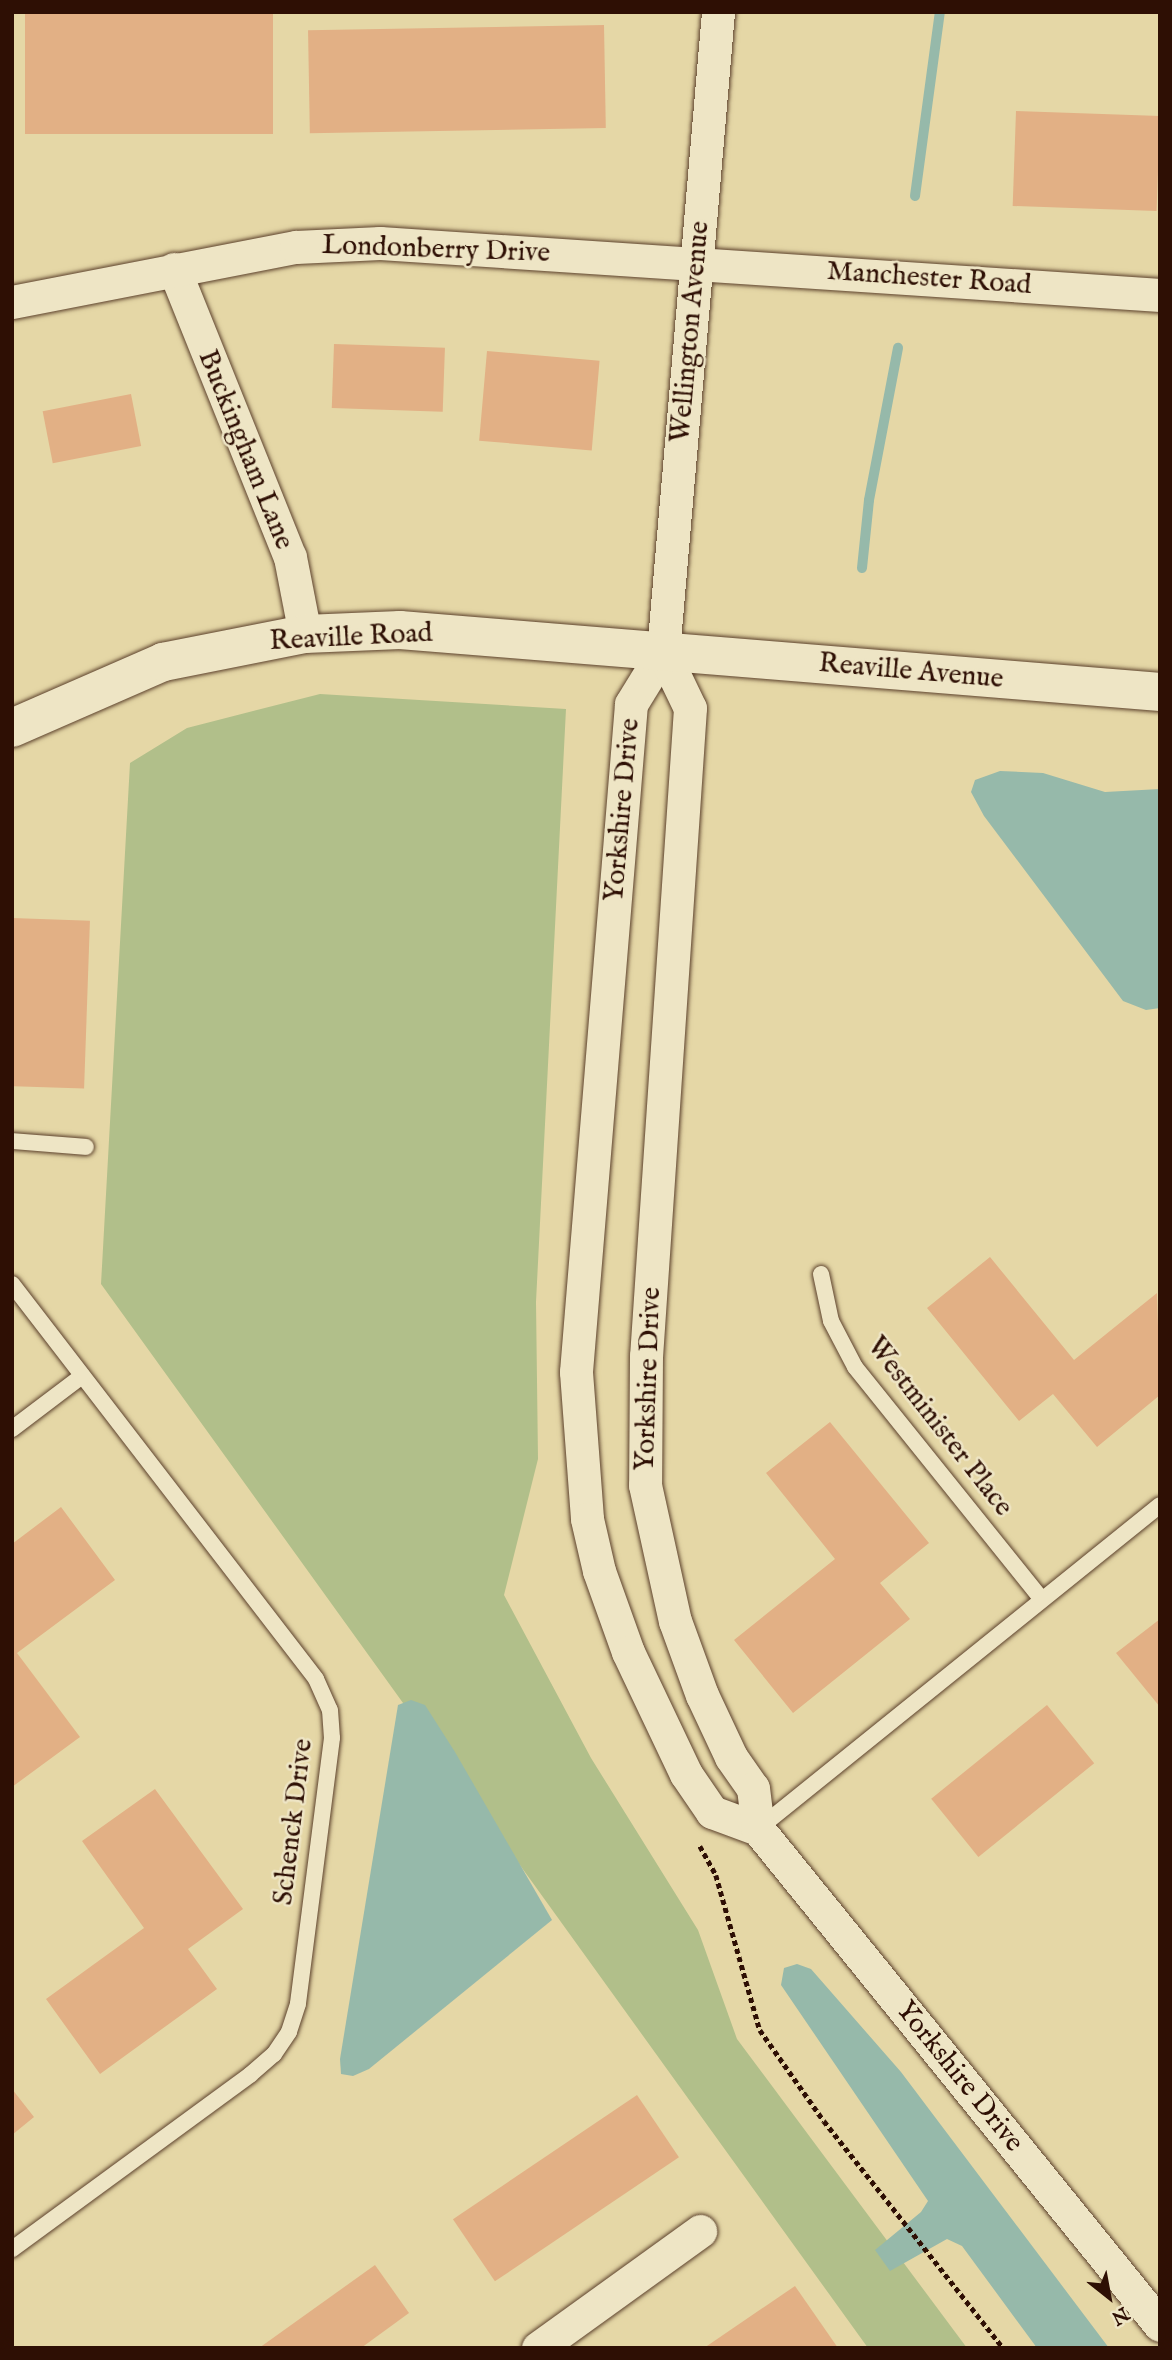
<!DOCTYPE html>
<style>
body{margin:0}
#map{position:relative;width:1172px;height:2360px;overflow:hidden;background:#e5d7a6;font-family:"IM FELL English",serif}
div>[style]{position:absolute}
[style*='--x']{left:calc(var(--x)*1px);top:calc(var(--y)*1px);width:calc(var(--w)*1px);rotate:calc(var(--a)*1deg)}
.green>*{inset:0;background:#b1bf8a}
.water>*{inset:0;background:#96b9aa}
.stream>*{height:10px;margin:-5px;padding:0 5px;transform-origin:5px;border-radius:5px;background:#96b9aa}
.building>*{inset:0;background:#e2b085;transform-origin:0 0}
.path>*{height:4.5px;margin-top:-2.25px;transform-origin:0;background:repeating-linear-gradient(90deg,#2e0f04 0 5px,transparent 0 8.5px)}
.roads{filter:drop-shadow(0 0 2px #5c412c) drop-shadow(0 0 2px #5c412c)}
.lane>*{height:16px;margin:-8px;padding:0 8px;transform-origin:8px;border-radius:8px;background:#eee5c5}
.street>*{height:33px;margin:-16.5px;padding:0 16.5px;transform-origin:16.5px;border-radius:16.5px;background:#eee5c5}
.secondary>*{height:38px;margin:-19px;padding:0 19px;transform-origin:19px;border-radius:19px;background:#eee5c5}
span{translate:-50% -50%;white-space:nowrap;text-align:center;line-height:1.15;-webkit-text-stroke:5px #eee5c5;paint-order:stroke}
.street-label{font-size:28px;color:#2e0f04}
.frame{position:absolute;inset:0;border:14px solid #2e0f04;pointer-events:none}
.north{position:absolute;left:1074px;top:2262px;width:70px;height:70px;-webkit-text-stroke:5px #eee5c5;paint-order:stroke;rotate:149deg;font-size:19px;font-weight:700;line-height:28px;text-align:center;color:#2e0f04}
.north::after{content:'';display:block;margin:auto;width:24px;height:32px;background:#2e0f04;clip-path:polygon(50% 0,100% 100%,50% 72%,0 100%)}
</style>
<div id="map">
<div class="green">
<div style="clip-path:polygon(320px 694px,566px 709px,536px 1302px,538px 1459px,504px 1595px,591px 1758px,698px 1930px,737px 2039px,967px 2348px,868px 2348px,101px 1284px,130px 763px,187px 728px)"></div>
</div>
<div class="water">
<div style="clip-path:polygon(1000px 771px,1043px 773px,1105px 792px,1160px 789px,1160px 1008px,1146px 1010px,1123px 1001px,984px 816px,971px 792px,975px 780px)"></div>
<div style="clip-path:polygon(411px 1700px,425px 1705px,455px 1752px,552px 1920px,369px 2069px,353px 2076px,341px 2074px,340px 2059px,398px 1705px)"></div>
<div style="clip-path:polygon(797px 1964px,811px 1969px,901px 2072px,1109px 2348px,1037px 2348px,962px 2246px,947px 2239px,890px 2271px,875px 2250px,921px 2212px,928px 2201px,781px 1985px,784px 1968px)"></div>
</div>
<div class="stream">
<div style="--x:915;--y:196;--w:186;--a:-82.3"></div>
<div style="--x:862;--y:568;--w:68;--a:-84.1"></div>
<div style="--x:869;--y:500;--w:155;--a:-79.2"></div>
</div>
<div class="building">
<div style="left:25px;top:12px;width:248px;height:122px"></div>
<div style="left:604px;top:25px;width:103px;height:296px;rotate:89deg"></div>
<div style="left:1016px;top:111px;width:144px;height:95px;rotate:2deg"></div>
<div style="left:334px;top:344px;width:111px;height:64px;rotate:2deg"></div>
<div style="left:487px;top:351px;width:113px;height:90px;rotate:5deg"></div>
<div style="left:131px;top:394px;width:53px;height:90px;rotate:79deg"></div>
<div style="left:12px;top:918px;width:78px;height:168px;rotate:2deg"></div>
<div style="clip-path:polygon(990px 1257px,1074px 1360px,1157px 1293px,1160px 1395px,1097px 1447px,1053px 1394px,1019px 1421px,927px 1308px)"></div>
<div style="clip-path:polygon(830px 1422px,929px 1543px,880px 1583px,910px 1619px,793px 1713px,734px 1640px,835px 1559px,766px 1473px)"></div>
<div style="clip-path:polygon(61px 1507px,115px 1580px,17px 1653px,80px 1737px,12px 1787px,12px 1544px)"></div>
<div style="clip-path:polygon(1160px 1619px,1160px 1707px,1116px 1653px)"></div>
<div style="left:1047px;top:1705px;width:75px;height:149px;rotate:51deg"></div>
<div style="clip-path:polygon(155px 1789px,243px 1909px,188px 1949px,217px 1989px,100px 2074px,46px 1999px,144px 1928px,82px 1841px)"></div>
<div style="clip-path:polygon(12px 2089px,34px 2117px,12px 2135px)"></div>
<div style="left:637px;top:2095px;width:75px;height:222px;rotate:56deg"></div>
<div style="clip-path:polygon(375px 2265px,409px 2313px,361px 2348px,259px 2348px)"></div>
<div style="clip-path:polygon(795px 2286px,838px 2348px,704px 2348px)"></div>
</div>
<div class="path">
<div style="--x:700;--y:1846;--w:33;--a:61"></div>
<div style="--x:716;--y:1875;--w:161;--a:74.2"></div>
<div style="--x:760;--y:2030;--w:111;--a:54.9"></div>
<div style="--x:824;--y:2121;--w:289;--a:51.7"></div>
</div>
<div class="roads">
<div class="lane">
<div style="--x:12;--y:1141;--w:74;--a:4.6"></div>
<div style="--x:821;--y:1274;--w:48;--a:78"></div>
<div style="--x:831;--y:1321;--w:52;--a:62.4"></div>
<div style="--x:855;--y:1367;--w:297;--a:51.2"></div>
<div style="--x:12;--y:1284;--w:498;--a:52.4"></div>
<div style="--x:316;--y:1679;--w:34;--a:66"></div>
<div style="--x:330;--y:1710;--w:28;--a:86"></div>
<div style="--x:332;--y:1738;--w:268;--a:97.3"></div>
<div style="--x:298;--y:2004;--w:29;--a:108"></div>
<div style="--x:289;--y:2032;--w:27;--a:124"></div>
<div style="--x:274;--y:2054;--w:32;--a:139"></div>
<div style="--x:250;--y:2075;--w:295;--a:143.8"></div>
<div style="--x:12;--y:1429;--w:88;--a:-37.1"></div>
<div style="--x:758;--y:1829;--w:516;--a:-38.87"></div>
</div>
<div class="street">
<div style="--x:718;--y:12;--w:642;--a:94.91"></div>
<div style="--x:663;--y:652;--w:61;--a:121.6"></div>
<div style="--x:631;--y:704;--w:670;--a:94.71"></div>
<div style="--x:576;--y:1372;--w:147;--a:85.7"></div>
<div style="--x:587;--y:1519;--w:53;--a:77"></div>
<div style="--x:599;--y:1571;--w:86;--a:70.3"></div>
<div style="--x:628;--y:1652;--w:135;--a:64.6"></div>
<div style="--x:686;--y:1774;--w:46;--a:55.6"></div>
<div style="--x:712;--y:1812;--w:49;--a:20.3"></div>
<div style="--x:758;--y:1829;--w:638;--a:50.98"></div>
<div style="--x:174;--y:269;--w:310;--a:68.1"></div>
<div style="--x:290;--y:557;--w:78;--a:79"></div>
<div style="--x:12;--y:302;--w:289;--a:-11"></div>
<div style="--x:296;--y:247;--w:84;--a:-2.7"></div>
<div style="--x:380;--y:243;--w:782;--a:3.81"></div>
<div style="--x:663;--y:652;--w:62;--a:64.3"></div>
<div style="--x:690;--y:708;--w:649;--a:93.88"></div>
<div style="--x:646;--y:1356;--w:129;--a:90.4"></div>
<div style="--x:645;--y:1485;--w:139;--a:77.6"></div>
<div style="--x:675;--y:1621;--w:79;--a:70"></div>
<div style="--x:702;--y:1695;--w:68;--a:64.9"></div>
<div style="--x:731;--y:1757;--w:38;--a:55"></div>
<div style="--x:753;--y:1788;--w:41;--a:83"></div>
<div style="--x:538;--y:2348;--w:200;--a:-35.8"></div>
</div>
<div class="secondary">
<div style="--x:12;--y:728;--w:165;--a:-23.6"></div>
<div style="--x:163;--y:662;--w:145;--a:-11.2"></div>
<div style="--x:305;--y:634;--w:95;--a:-2.4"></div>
<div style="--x:400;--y:630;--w:763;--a:4.66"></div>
</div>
</div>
<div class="street-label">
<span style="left:436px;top:250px;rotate:2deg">Londonberry Drive</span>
<span style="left:929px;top:279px;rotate:4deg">Manchester Road</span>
<span style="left:691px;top:332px;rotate:-85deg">Wellington Avenue</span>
<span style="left:245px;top:450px;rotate:68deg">Buckingham Lane</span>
<span style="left:351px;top:638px;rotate:-3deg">Reaville Road</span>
<span style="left:911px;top:672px;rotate:5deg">Reaville Avenue</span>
<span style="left:623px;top:810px;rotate:-85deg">Yorkshire Drive</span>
<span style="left:649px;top:1379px;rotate:-88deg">Yorkshire Drive</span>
<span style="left:939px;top:1427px;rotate:52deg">Westminister Place</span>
<span style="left:294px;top:1822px;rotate:-83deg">Schenck Drive</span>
<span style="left:959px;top:2077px;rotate:51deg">Yorkshire Drive</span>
</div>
<div class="frame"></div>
<div class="north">N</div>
</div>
